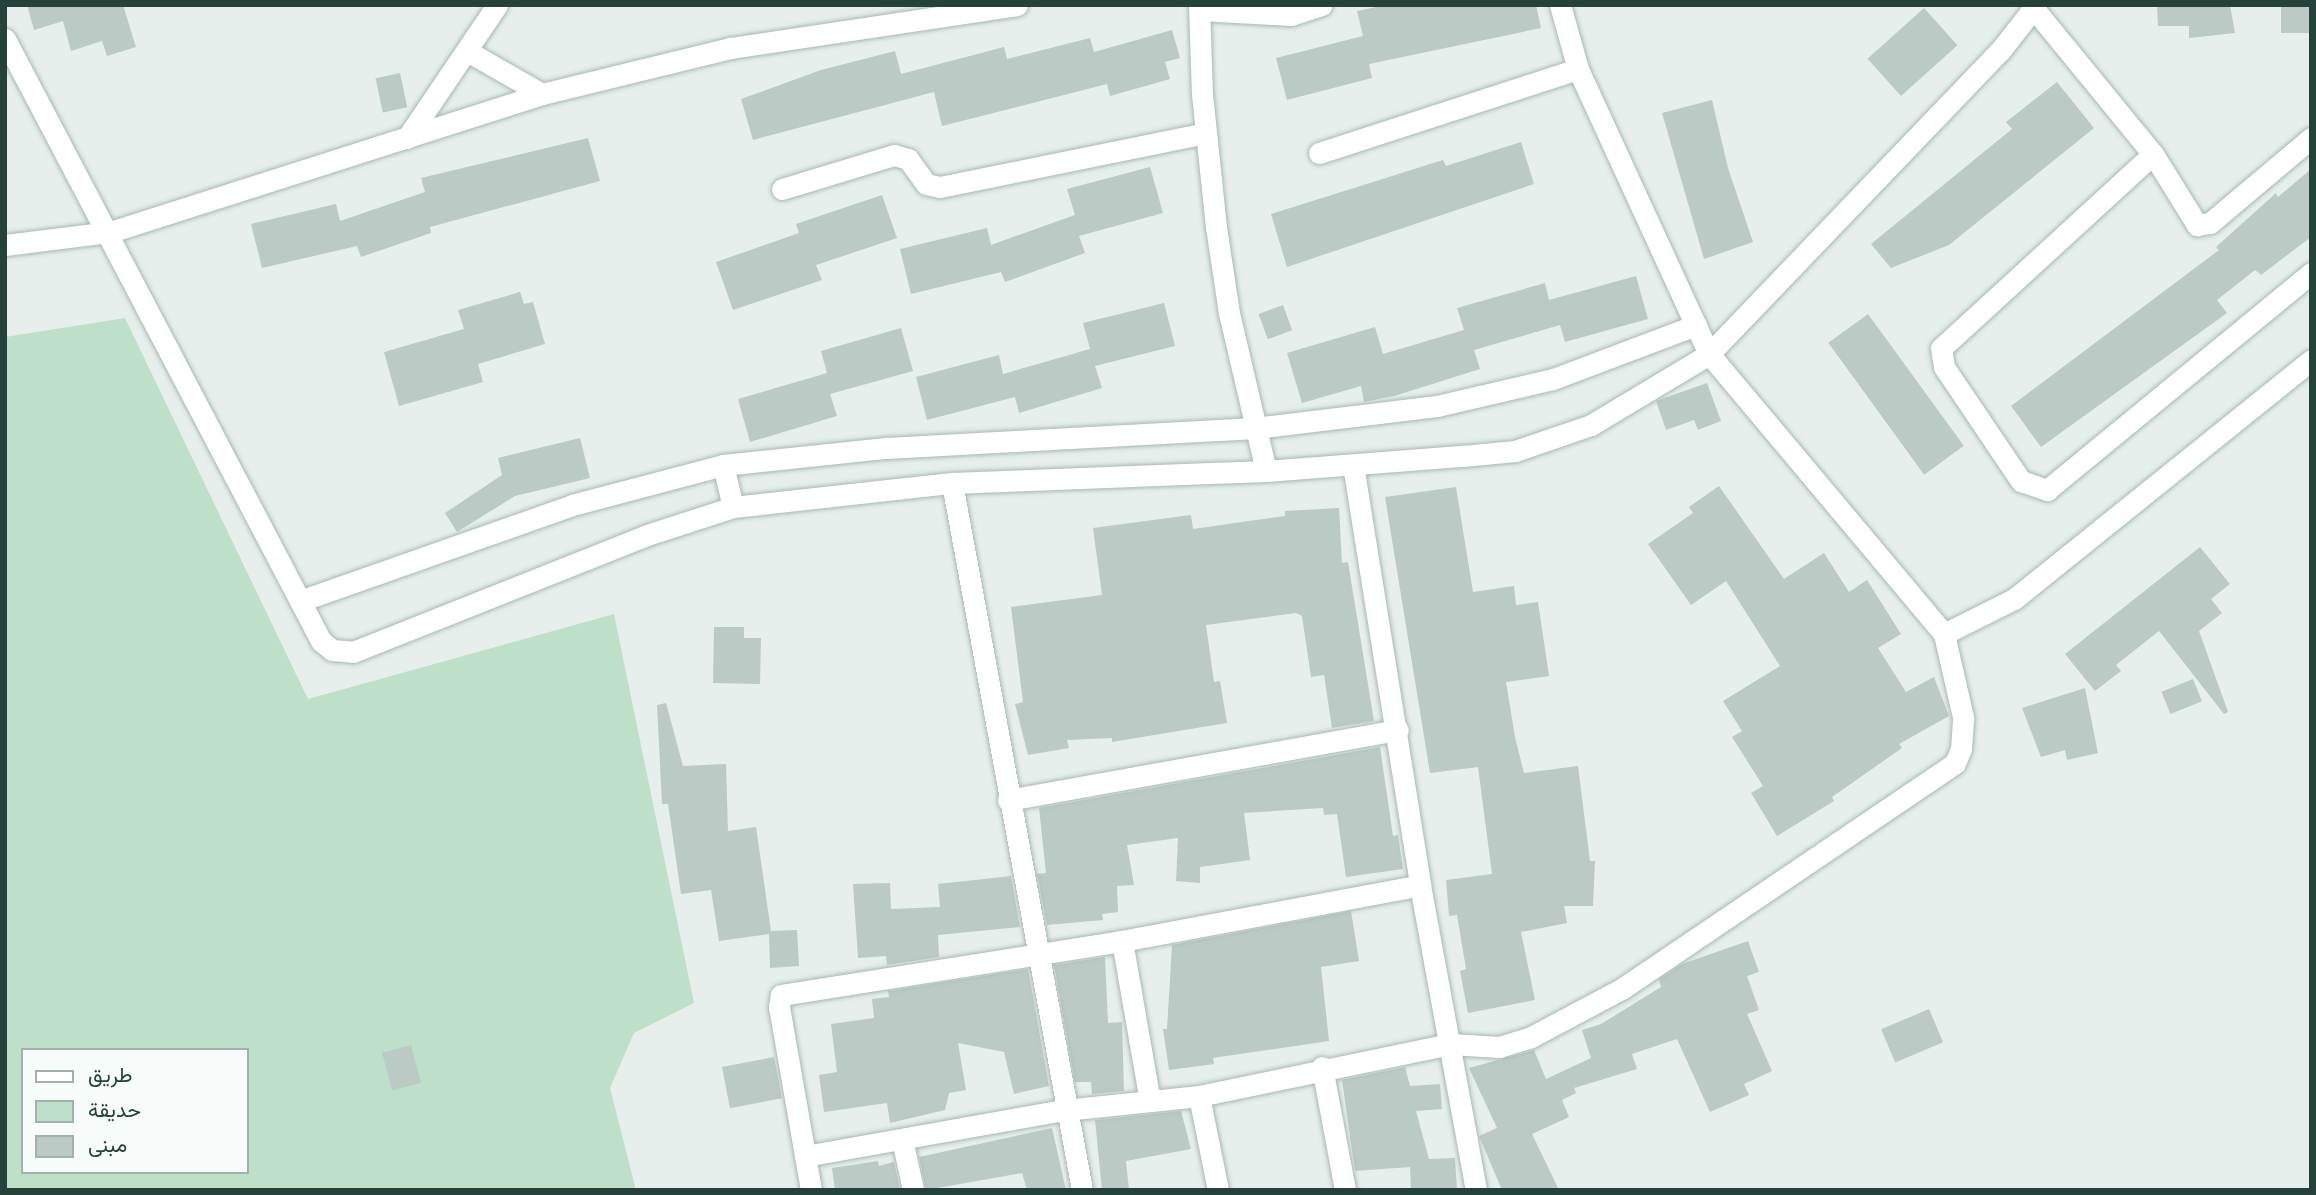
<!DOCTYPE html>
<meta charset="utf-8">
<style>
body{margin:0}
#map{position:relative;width:2316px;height:1195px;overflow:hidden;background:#e6efeb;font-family:"DM Sans",Vazirmatn,sans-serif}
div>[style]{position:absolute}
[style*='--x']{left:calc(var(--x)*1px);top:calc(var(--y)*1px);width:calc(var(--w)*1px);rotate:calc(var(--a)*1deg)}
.green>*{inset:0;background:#bfe0c8}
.building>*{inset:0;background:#bbcac4;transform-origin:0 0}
.roads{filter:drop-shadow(0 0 2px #a8b8b2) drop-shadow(0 0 2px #a8b8b2)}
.minor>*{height:21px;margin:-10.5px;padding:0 10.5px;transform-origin:10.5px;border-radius:10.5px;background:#fff}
span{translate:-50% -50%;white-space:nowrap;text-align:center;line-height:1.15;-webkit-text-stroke:6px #f7fbf9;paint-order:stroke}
.frame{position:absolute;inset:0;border:7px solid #24423a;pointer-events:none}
.legend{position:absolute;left:21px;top:1048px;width:228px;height:126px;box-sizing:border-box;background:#f7fbf9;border:2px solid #a3b1ad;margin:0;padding:9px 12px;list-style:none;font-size:21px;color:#24423a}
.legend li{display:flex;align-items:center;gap:14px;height:35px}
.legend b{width:35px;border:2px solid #a3b1ad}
</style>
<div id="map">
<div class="green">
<div style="clip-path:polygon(evenodd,125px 318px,308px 699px,614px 614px,694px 1003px,634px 1033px,610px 1088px,636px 1190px,5px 1190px,5px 337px,125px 318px,23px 1050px,247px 1050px,247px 1172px,23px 1172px,23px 1050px)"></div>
</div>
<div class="building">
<div style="clip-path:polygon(27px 5px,123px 5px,136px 47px,107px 56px,102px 41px,71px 51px,63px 21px,34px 30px)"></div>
<div style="clip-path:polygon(1386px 5px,1536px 5px,1541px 28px,1369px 64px,1372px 78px,1287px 100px,1276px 58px,1363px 36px,1357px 11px)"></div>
<div style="clip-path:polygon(2157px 5px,2230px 5px,2235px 33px,2189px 38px,2189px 26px,2158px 26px)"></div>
<div style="left:2281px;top:5px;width:30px;height:28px"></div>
<div style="left:1924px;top:8px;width:50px;height:76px;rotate:48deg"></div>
<div style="clip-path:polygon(1172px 30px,1180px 58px,1165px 62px,1170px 79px,1110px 96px,1107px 84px,942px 126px,934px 92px,753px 140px,741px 99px,821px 70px,895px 51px,901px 74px,1004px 47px,1007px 59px,1090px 38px,1094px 52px)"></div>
<div style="left:400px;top:73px;width:35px;height:25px;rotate:78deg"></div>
<div style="clip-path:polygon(2057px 82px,2094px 128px,1949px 245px,1891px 268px,1871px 244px,2012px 129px,2006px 122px)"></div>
<div style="clip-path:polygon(1712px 100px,1728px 168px,1753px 242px,1704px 259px,1662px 113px)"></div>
<div style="clip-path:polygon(588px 138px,600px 181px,430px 227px,431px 233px,361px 257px,357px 246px,262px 268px,251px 224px,336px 204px,340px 221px,425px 192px,421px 178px)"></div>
<div style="clip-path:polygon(1521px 142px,1534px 184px,1287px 267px,1271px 214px,1443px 160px,1446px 166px)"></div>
<div style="clip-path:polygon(1150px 167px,1163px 213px,1079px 236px,1085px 253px,1005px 282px,1001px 272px,911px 294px,900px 249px,987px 228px,991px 245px,1075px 215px,1067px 189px)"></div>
<div style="clip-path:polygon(2311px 169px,2311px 237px,2261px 275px,2255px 270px,2217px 300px,2227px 313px,2041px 447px,2011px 406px,2219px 250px,2216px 247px,2276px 193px,2278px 197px)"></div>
<div style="clip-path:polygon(882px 195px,897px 238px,816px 265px,822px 280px,733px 310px,716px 262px,799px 233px,796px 224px)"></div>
<div style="clip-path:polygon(1636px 276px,1648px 319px,1565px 342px,1560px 325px,1474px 350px,1480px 369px,1394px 396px,1364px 402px,1361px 386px,1302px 403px,1287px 353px,1375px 327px,1383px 354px,1464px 330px,1457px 308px,1545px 283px,1549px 300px)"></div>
<div style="clip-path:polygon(520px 292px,524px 304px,533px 302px,545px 344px,478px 364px,483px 382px,399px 406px,384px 352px,464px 329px,458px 310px)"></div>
<div style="clip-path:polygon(1164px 303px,1175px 346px,1095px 366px,1102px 388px,1019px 413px,1015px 397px,927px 420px,916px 377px,999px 355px,1003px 374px,1090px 349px,1083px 323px)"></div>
<div style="left:1283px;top:305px;width:27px;height:26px;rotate:70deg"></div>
<div style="left:1868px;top:314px;width:163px;height:49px;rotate:54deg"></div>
<div style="clip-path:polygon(901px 328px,913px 371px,830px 394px,837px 416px,750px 442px,738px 399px,827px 373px,821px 351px)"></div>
<div style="clip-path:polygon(1707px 383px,1721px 421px,1698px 430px,1694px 420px,1666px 430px,1656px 401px)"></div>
<div style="clip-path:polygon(580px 438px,590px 478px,515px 496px,457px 532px,445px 513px,502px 475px,498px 458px)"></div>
<div style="clip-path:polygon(1719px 486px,1784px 579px,1824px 553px,1849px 592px,1867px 580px,1901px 634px,1878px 648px,1906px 692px,1934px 677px,1949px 716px,1899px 744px,1902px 748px,1832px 797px,1834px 801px,1777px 836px,1751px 793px,1763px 786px,1732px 737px,1742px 731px,1723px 701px,1780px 666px,1726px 581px,1691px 605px,1648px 544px,1693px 513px,1689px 507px)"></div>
<div style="clip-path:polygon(1456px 487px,1473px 592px,1514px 586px,1516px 605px,1538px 602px,1549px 676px,1506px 682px,1515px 737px,1524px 773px,1578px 766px,1590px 861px,1595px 861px,1593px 906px,1564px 906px,1567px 923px,1521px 932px,1535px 1000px,1468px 1013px,1460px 971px,1466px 969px,1457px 915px,1449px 916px,1446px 880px,1492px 874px,1478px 767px,1430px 773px,1385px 497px)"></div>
<div style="clip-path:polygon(1339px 508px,1342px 563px,1348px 562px,1374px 721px,1332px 728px,1324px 675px,1311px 677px,1302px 616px,1296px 613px,1206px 625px,1214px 682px,1220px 681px,1227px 723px,1112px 742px,1112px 738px,1067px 740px,1069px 748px,1028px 755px,1015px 704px,1023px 702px,1011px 607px,1102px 595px,1093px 528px,1191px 515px,1193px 529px,1285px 516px,1285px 511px)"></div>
<div style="clip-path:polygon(2200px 547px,2230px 584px,2211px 599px,2222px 613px,2199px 631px,2228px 712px,2224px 714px,2159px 631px,2116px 665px,2121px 671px,2095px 691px,2065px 654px)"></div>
<div style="clip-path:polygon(714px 627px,744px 627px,744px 638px,761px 638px,760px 684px,713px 683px)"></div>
<div style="left:2193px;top:679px;width:24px;height:34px;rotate:68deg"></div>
<div style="clip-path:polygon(2085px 688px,2098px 753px,2067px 760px,2065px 750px,2041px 757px,2022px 708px)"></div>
<div style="clip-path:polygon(666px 703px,683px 766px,726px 764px,728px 831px,756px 827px,771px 931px,797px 930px,799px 966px,770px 968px,769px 934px,719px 941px,711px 890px,681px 894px,668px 804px,662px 804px,657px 705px)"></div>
<div style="clip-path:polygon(1380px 747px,1393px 836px,1398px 835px,1403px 869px,1346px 877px,1337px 814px,1324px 815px,1323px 808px,1244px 813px,1250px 860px,1200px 867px,1200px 883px,1176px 881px,1178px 838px,1127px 845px,1134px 885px,1117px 886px,1118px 912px,1102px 914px,1103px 920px,1047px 925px,1037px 874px,1046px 873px,1039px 808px)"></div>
<div style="clip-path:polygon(1011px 876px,1020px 927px,938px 935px,939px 957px,887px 965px,886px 956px,858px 958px,853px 884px,890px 883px,891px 909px,940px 907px,938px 884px)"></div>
<div style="clip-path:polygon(1351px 911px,1359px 961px,1321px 967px,1329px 1041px,1213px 1058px,1214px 1064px,1169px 1070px,1163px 1029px,1167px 1029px,1172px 945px)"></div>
<div style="clip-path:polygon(1748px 941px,1759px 972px,1747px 976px,1759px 1010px,1747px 1014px,1772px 1071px,1744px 1084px,1749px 1095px,1710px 1112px,1677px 1039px,1632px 1054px,1637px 1069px,1574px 1088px,1576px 1093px,1562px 1100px,1569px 1117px,1532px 1134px,1559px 1190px,1502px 1190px,1479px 1136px,1497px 1128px,1469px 1068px,1534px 1050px,1546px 1079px,1591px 1058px,1582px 1030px,1601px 1024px,1661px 987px,1659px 979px,1682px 964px)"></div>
<div style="clip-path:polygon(1105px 957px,1108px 1023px,1122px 1022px,1124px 1091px,1092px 1094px,1091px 1082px,1075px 1082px,1054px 965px)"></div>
<div style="clip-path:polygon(1028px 969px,1049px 1086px,1014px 1094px,1004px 1052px,958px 1043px,966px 1090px,949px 1093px,945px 1110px,890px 1123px,887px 1103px,824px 1112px,819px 1075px,837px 1072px,831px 1024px,874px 1018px,872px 999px,889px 997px,888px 991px)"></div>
<div style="left:1929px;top:1009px;width:36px;height:52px;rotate:67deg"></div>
<div style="left:411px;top:1045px;width:39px;height:30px;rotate:75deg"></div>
<div style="left:774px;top:1057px;width:42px;height:53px;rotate:79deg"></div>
<div style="clip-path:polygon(1405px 1067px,1410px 1086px,1440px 1084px,1442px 1109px,1416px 1111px,1429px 1159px,1455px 1158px,1457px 1190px,1411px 1190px,1410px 1167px,1355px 1171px,1342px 1080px)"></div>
<div style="clip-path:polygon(1181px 1111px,1191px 1149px,1126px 1161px,1129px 1190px,1102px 1190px,1095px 1120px)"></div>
<div style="clip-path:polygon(1052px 1128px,1066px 1190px,1027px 1190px,1022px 1173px,926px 1190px,919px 1157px)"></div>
<div style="clip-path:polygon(878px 1161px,879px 1166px,894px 1162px,900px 1190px,835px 1190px,832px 1168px)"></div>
</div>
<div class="roads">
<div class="minor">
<div style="--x:1199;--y:5;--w:89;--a:88.1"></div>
<div style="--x:1202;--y:94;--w:134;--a:84"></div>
<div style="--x:1216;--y:227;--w:87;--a:81.4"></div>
<div style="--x:1229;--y:313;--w:162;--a:76.8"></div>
<div style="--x:1200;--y:10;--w:91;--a:3.1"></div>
<div style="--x:1291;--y:15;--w:32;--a:-18"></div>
<div style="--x:2035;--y:10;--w:186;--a:50.7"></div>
<div style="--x:2153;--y:154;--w:84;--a:58.2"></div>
<div style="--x:2197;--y:225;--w:13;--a:-9"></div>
<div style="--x:2210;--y:223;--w:132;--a:-40.1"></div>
<div style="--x:5;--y:39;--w:680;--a:62.3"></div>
<div style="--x:321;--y:641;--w:14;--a:39"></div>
<div style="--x:332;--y:650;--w:21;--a:5"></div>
<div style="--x:353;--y:652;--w:316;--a:-21.7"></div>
<div style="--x:647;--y:535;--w:90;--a:-18"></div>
<div style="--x:733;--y:507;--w:220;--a:-6.3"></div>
<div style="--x:952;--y:483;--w:314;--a:-2.2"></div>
<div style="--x:1266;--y:471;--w:198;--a:-4.4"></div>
<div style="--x:1463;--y:456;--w:52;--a:-5.5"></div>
<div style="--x:1515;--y:451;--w:80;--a:-18.9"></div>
<div style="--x:1591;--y:425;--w:138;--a:-31"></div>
<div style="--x:1709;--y:354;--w:420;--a:-46.2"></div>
<div style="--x:2000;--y:51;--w:58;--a:-52"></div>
<div style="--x:467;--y:51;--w:86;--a:29.8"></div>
<div style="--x:407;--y:138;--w:161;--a:-55.9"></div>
<div style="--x:1319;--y:153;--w:272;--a:-18"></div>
<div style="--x:2153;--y:154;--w:287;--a:137.5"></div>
<div style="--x:1941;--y:348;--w:19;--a:81"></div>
<div style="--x:1944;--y:367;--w:138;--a:56"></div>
<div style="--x:2021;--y:481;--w:28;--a:19"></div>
<div style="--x:2047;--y:490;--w:342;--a:-39.4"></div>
<div style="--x:782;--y:189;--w:117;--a:-16.9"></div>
<div style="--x:894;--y:155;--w:15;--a:16"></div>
<div style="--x:908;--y:159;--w:31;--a:54"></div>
<div style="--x:926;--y:184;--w:14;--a:12"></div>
<div style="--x:940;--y:187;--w:270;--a:-11.5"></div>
<div style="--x:5;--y:245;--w:106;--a:-7.1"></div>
<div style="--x:110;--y:232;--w:454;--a:-17.7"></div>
<div style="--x:542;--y:94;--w:194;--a:-13.7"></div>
<div style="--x:730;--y:48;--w:290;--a:-8.5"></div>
<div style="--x:723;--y:465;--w:164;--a:-6"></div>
<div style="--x:886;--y:448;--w:370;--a:-3.1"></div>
<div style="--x:1255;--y:428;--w:183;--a:-6.9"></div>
<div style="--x:1437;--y:406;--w:119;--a:-13.1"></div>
<div style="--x:1553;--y:379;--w:153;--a:-20.7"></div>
<div style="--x:1353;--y:465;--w:425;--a:80.9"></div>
<div style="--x:1420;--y:885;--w:310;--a:79.6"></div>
<div style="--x:952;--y:483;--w:719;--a:79.58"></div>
<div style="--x:300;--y:601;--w:288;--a:-19.4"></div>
<div style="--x:572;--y:505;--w:156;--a:-14.8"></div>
<div style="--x:723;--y:465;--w:43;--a:76.6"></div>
<div style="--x:1944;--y:634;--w:78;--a:-26.6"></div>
<div style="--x:2014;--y:599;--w:381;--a:-38.8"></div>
<div style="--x:1008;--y:800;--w:396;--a:-10.2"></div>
<div style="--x:1122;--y:941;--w:162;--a:80.1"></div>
<div style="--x:1322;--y:1067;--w:125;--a:79.4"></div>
<div style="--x:1199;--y:1096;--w:96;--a:78.6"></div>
<div style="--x:902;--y:1139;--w:52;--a:77.8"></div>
<div style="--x:805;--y:1156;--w:263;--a:-10.1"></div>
<div style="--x:1064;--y:1110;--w:136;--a:-5.9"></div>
<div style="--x:1199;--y:1096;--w:257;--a:-11.7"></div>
<div style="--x:1451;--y:1044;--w:48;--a:3.6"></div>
<div style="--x:1499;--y:1047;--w:34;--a:-17"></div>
<div style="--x:1531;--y:1037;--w:104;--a:-28"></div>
<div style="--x:1623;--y:988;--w:401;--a:-34.1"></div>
<div style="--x:1955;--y:763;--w:15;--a:-67"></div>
<div style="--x:1961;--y:749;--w:32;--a:-86"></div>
<div style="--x:1963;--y:717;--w:85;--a:-102.9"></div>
<div style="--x:1944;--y:634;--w:366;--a:-130"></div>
<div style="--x:1709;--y:354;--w:314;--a:-114.7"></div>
<div style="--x:1578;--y:69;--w:66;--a:-105.7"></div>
<div style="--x:811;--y:1190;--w:186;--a:-99.9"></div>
<div style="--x:779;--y:1007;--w:12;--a:-81"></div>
<div style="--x:781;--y:995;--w:345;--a:-9"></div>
<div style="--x:1122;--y:941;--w:303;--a:-10.6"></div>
</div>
</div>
<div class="frame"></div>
<ul class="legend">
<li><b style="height:9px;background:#fff"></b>طريق</li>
<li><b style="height:19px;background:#bfe0c8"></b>حديقة</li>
<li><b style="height:19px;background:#bbcac4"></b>مبنى</li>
</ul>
</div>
